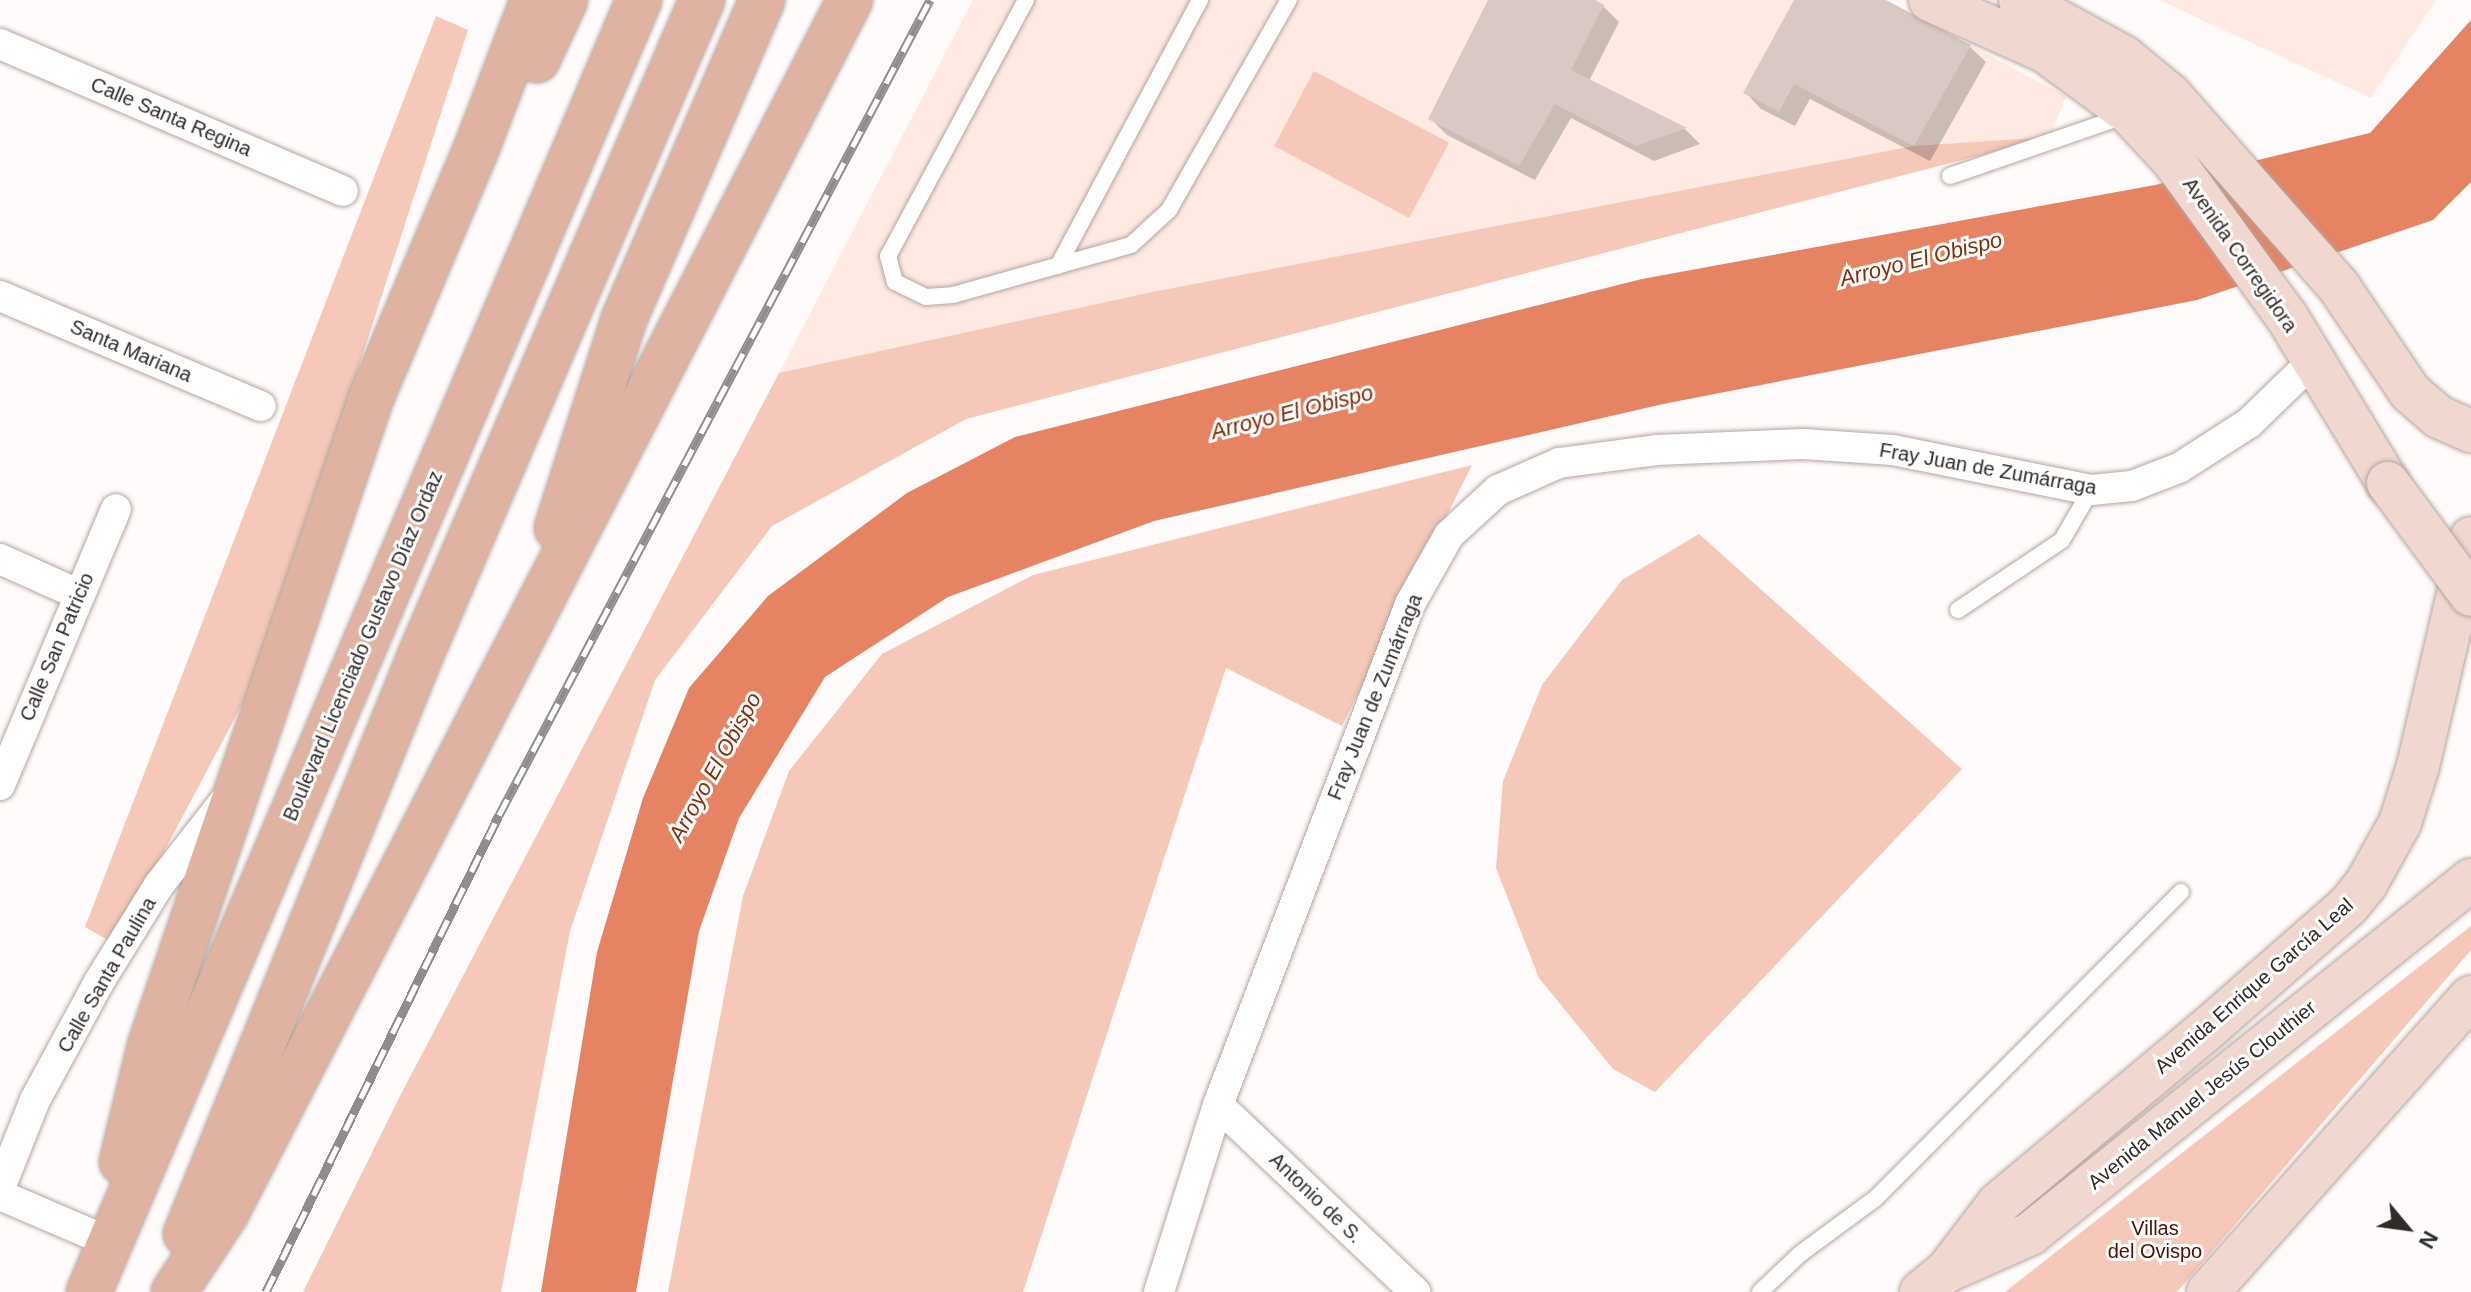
<!DOCTYPE html>
<meta charset="utf-8">
<style>
body{margin:0}
#map{position:relative;width:2471px;height:1292px;overflow:hidden;background:#fefbfa;font-family:Helvetica,sans-serif}
div>[style]{position:absolute}
[style*='--x']{left:calc(var(--x)*1px);top:calc(var(--y)*1px);width:calc(var(--w)*1px);rotate:calc(var(--a)*1deg)}
.built>*{inset:0;background:#feeae3}
.green>*{inset:0;background:#f5c8b9;transform-origin:0 0}
.water>*{inset:0;background:#e58362}
.shadow>*{inset:0;background:#0003}
.building>*{inset:0;background:#d9c8c3}
.roads{filter:drop-shadow(0 0 2px #b5a59f) drop-shadow(0 0 2px #b5a59f)}
.lane>*{height:16px;margin:-8px;padding:0 8px;transform-origin:8px;border-radius:8px;background:#fff}
.street>*{height:30px;margin:-15px;padding:0 15px;transform-origin:15px;border-radius:15px;background:#fff}
.secondary>*{height:42px;margin:-21px;padding:0 21px;transform-origin:21px;border-radius:21px;background:#f0d8d0}
.primary>*{height:44px;margin:-22px;padding:0 22px;transform-origin:22px;border-radius:22px;background:#e0b2a2}
.rail>*{height:9px;margin-top:-4.5px;transform-origin:0;background:repeating-linear-gradient(90deg,#fff 0 18px,#918c8b 0 36px);box-sizing:border-box;border-block:2px solid #918c8b}
.bridges{filter:drop-shadow(0 0 2px #b5a59f) drop-shadow(0 0 2px #b5a59f)}
.secondary-bridge>*{height:42px;margin:-21px;padding:0 21px;transform-origin:21px;border-radius:21px;background:#f0d8d0}
span{translate:-50% -50%;white-space:nowrap;text-align:center;line-height:1.15;-webkit-text-stroke:6px #fff;paint-order:stroke}
.street-label{font-size:20px;color:#302a28}
.park-label{font-size:20px;color:#4e1100}
.water-label{font-size:22px;color:#842d09;font-style:italic}
.north{position:absolute;left:2367px;top:1188px;width:80px;height:80px;-webkit-text-stroke:6px #fff;paint-order:stroke;rotate:119deg;font-size:22px;font-weight:700;line-height:32px;text-align:center;color:#302a28}
.north::after{content:'';display:block;margin:auto;width:28px;height:36px;background:#302a28;clip-path:polygon(50% 0,100% 100%,50% 72%,0 100%)}
</style>
<div id="map">
<div class="built">
<div style="clip-path:polygon(973px 0,1886px 0,2066px 96px,2050px 137px,1913px 146px,1152px 292px,779px 373px)"></div>
<div style="clip-path:polygon(2159px 0,2436px 0,2371px 98px)"></div>
</div>
<div class="green">
<div style="clip-path:polygon(436px 16px,468px 30px,333px 446px,245px 699px,115px 944px,85px 927px)"></div>
<div style="left:1314px;top:71px;width:153px;height:85px;rotate:28deg"></div>
<div style="clip-path:polygon(2050px 137px,966px 419px,772px 526px,655px 680px,570px 931px,501px 1292px,303px 1292px,399px 1098px,779px 373px,1152px 292px,1913px 146px)"></div>
<div style="clip-path:polygon(1472px 465px,1342px 726px,1226px 668px,1023px 1292px,668px 1292px,743px 896px,789px 771px,882px 654px,1033px 575px)"></div>
<div style="clip-path:polygon(1699px 534px,1962px 769px,1655px 1092px,1613px 1069px,1539px 978px,1496px 868px,1503px 781px,1542px 685px,1622px 580px)"></div>
<div style="clip-path:polygon(2471px 926px,2471px 950px,2177px 1292px,2005px 1292px)"></div>
</div>
<div class="water">
<div style="clip-path:polygon(2471px 20px,2471px 182px,2433px 220px,2197px 300px,1663px 404px,1154px 521px,948px 597px,825px 677px,739px 818px,699px 931px,636px 1292px,541px 1292px,597px 952px,643px 798px,689px 688px,768px 596px,907px 493px,1015px 437px,1642px 279px,2155px 185px,2370px 133px)"></div>
</div>
<div class="shadow">
<div style="clip-path:polygon(1490px 0,1590px 0,1603px 6px,1619px 22px,1589px 81px,1686px 130px,1700px 144px,1654px 161px,1571px 118px,1535px 180px,1447px 135px,1431px 119px)"></div>
<div style="clip-path:polygon(1796px 0,1882px 0,1970px 47px,1986px 62px,1930px 161px,1810px 99px,1795px 126px,1761px 109px,1746px 93px)"></div>
</div>
<div class="building">
<div style="clip-path:polygon(1488px 0,1595px 0,1604px 5px,1571px 70px,1687px 128px,1636px 146px,1555px 104px,1519px 166px,1428px 119px)"></div>
<div style="clip-path:polygon(1794px 0,1886px 0,1971px 45px,1914px 146px,1794px 84px,1779px 112px,1743px 93px)"></div>
</div>
<div class="roads">
<div class="lane">
<div style="--x:1026;--y:0;--w:291;--a:118.3"></div>
<div style="--x:888;--y:256;--w:27;--a:75"></div>
<div style="--x:895;--y:282;--w:34;--a:26"></div>
<div style="--x:926;--y:297;--w:27;--a:-4"></div>
<div style="--x:953;--y:295;--w:185;--a:-15.7"></div>
<div style="--x:1131;--y:245;--w:52;--a:-42.6"></div>
<div style="--x:1169;--y:210;--w:242;--a:-60.3"></div>
<div style="--x:1950;--y:176;--w:184;--a:-19"></div>
<div style="--x:1058;--y:266;--w:302;--a:-61.9"></div>
<div style="--x:1958;--y:610;--w:125;--a:-33.9"></div>
<div style="--x:2062;--y:540;--w:58;--a:-59.9"></div>
<div style="--x:1760;--y:1292;--w:55;--a:-43.5"></div>
<div style="--x:1800;--y:1254;--w:94;--a:-36.4"></div>
<div style="--x:1876;--y:1198;--w:432;--a:-45.1"></div>
</div>
<div class="street">
<div style="--x:0;--y:44;--w:373;--a:23.2"></div>
<div style="--x:0;--y:296;--w:283;--a:22.9"></div>
<div style="--x:0;--y:559;--w:85;--a:24.2"></div>
<div style="--x:0;--y:785;--w:299;--a:-67.2"></div>
<div style="--x:1218;--y:1105;--w:272;--a:43.5"></div>
<div style="--x:0;--y:1188;--w:95;--a:-68.3"></div>
<div style="--x:35;--y:1100;--w:134;--a:-61.5"></div>
<div style="--x:99;--y:982;--w:114;--a:-58.3"></div>
<div style="--x:159;--y:885;--w:105;--a:-51.9"></div>
<div style="--x:0;--y:1195;--w:119;--a:23.3"></div>
<div style="--x:1159;--y:1292;--w:196;--a:-72.5"></div>
<div style="--x:1218;--y:1105;--w:537;--a:-69.03"></div>
<div style="--x:1410;--y:604;--w:79;--a:-60.5"></div>
<div style="--x:1449;--y:535;--w:67;--a:-42.6"></div>
<div style="--x:1498;--y:490;--w:67;--a:-23.9"></div>
<div style="--x:1559;--y:463;--w:98;--a:-7.6"></div>
<div style="--x:1656;--y:450;--w:147;--a:-2.3"></div>
<div style="--x:1803;--y:444;--w:90;--a:3.8"></div>
<div style="--x:1893;--y:450;--w:202;--a:11.4"></div>
<div style="--x:2091;--y:490;--w:41;--a:-5.6"></div>
<div style="--x:2132;--y:486;--w:50;--a:-21"></div>
<div style="--x:2179;--y:468;--w:83;--a:-32.7"></div>
<div style="--x:2249;--y:423;--w:91;--a:-44.1"></div>
</div>
<div class="secondary">
<div style="--x:1930;--y:0;--w:127;--a:24.1"></div>
<div style="--x:2046;--y:52;--w:104;--a:36.4"></div>
<div style="--x:2130;--y:114;--w:62;--a:47"></div>
<div style="--x:2172;--y:159;--w:195;--a:54"></div>
<div style="--x:2287;--y:317;--w:194;--a:58.7"></div>
<div style="--x:2020;--y:0;--w:119;--a:28.7"></div>
<div style="--x:2124;--y:57;--w:60;--a:39.6"></div>
<div style="--x:2170;--y:95;--w:256;--a:48.6"></div>
<div style="--x:2339;--y:287;--w:127;--a:55.9"></div>
<div style="--x:2410;--y:392;--w:38;--a:41"></div>
<div style="--x:2439;--y:417;--w:35;--a:24"></div>
<div style="--x:1947;--y:1271;--w:84;--a:-52.7"></div>
<div style="--x:1998;--y:1204;--w:279;--a:-39.9"></div>
<div style="--x:2212;--y:1025;--w:181;--a:-41.2"></div>
<div style="--x:2348;--y:906;--w:28;--a:-51"></div>
<div style="--x:2366;--y:884;--w:70;--a:-60.9"></div>
<div style="--x:2400;--y:823;--w:60;--a:-72.5"></div>
<div style="--x:2418;--y:766;--w:234;--a:-76.9"></div>
<div style="--x:1921;--y:1292;--w:33;--a:-39"></div>
<div style="--x:1947;--y:1271;--w:91;--a:-24"></div>
<div style="--x:2030;--y:1234;--w:566;--a:-38.75"></div>
<div style="--x:2208;--y:1292;--w:395;--a:-48.3"></div>
</div>
<div class="primary">
<div style="--x:537;--y:60;--w:66;--a:-65"></div>
<div style="--x:557;--y:528;--w:219;--a:-72.2"></div>
<div style="--x:624;--y:319;--w:348;--a:-66.6"></div>
<div style="--x:122;--y:1162;--w:119;--a:-76.4"></div>
<div style="--x:150;--y:1046;--w:685;--a:-71.17"></div>
<div style="--x:371;--y:398;--w:272;--a:-67.1"></div>
<div style="--x:477;--y:147;--w:157;--a:-69.1"></div>
<div style="--x:186;--y:1234;--w:626;--a:-67.94"></div>
<div style="--x:421;--y:654;--w:712;--a:-66.75"></div>
<div style="--x:89;--y:1292;--w:1404;--a:-66.94"></div>
<div style="--x:174;--y:1292;--w:95;--a:-56.6"></div>
<div style="--x:226;--y:1213;--w:1364;--a:-62.78"></div>
</div>
</div>
<div class="rail">
<div style="--x:266;--y:1292;--w:531;--a:-63.97"></div>
<div style="--x:499;--y:815;--w:922;--a:-62.13"></div>
</div>
<div class="bridges">
<div class="secondary-bridge">
<div style="--x:2388;--y:483;--w:139;--a:53.5"></div>
</div>
</div>
<div class="street-label">
<span style="left:171px;top:117px;rotate:23deg">Calle Santa Regina</span>
<span style="left:2240px;top:255px;rotate:55deg">Avenida Corregidora</span>
<span style="left:131px;top:351px;rotate:23deg">Santa Mariana</span>
<span style="left:1988px;top:469px;rotate:10deg">Fray Juan de Zumárraga</span>
<span style="left:363px;top:646px;rotate:-67deg">Boulevard Licenciado Gustavo Díaz Ordaz</span>
<span style="left:57px;top:647px;rotate:-67deg">Calle San Patricio</span>
<span style="left:1375px;top:697px;rotate:-68deg">Fray Juan de Zumárraga</span>
<span style="left:107px;top:975px;rotate:-60deg">Calle Santa Paulina</span>
<span style="left:2254px;top:986px;rotate:-41deg">Avenida Enrique García Leal</span>
<span style="left:2202px;top:1095px;rotate:-39deg">Avenida Manuel Jesús Clouthier</span>
<span style="left:1316px;top:1198px;rotate:44deg">Antonio de S.</span>
</div>
<div class="park-label">
<span style="left:2155px;top:1240px">Villas<br>del Ovispo</span>
</div>
<div class="water-label">
<span style="left:1921px;top:259px;rotate:-14deg">Arroyo El Obispo</span>
<span style="left:1292px;top:412px;rotate:-14deg">Arroyo El Obispo</span>
<span style="left:715px;top:767px;rotate:-61deg">Arroyo El Obispo</span>
</div>
<div class="north">N</div>
</div>
